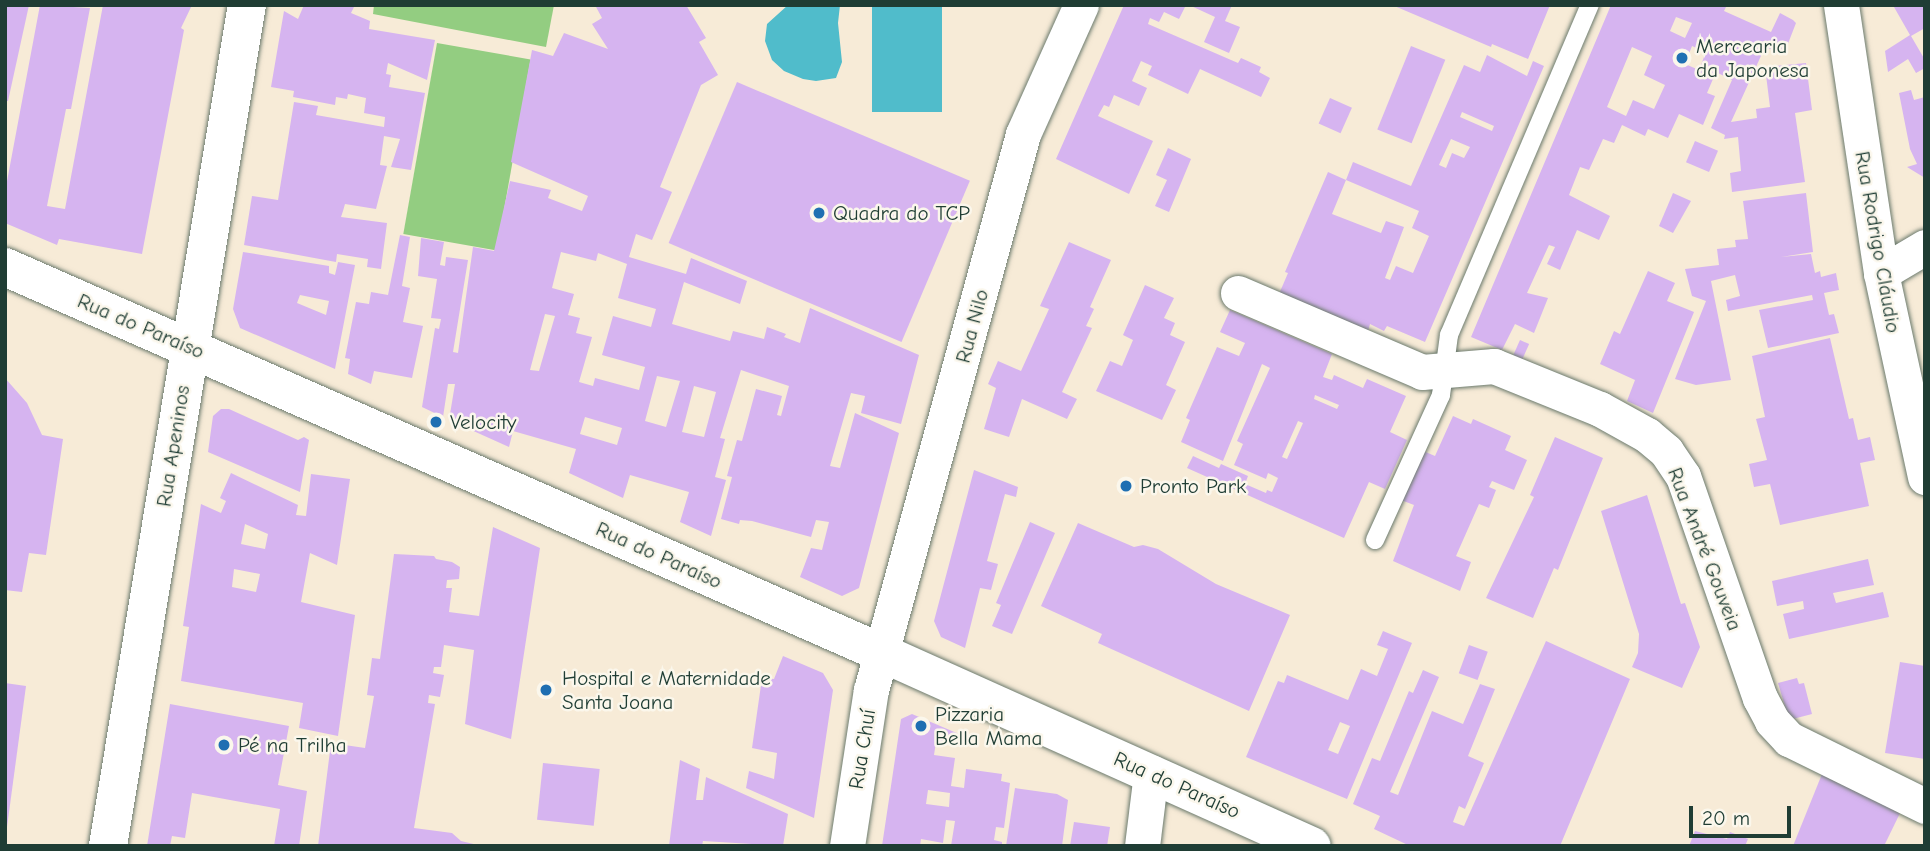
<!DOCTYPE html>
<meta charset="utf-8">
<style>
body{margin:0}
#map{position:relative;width:1930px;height:851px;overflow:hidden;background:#f7ebd7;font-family:"Comic Neue",sans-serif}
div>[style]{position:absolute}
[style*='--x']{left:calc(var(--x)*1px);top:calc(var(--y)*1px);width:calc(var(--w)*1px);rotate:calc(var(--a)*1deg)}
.green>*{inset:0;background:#93cd81;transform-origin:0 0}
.water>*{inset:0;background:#50bccb;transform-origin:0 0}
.building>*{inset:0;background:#d6b4f0;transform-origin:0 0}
.roads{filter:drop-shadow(0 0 2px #6b7a6d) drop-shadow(0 0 2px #6b7a6d)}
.service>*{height:18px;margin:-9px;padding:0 9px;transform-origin:9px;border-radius:9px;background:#fff}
.minor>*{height:35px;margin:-17.5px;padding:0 17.5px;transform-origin:17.5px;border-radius:17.5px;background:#fff}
.tertiary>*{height:38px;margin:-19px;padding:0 19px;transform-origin:19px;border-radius:19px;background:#fff}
.dots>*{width:19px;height:19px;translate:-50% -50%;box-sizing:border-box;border:4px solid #fbf7ec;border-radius:50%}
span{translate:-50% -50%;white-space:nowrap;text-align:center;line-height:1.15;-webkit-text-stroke:5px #fbf7ec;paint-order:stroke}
.poi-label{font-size:21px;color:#1f3d34}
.left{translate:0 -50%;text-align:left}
.street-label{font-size:21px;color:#1f3d34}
.frame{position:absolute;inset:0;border:7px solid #1f3d34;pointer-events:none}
.scale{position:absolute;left:1689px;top:806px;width:102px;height:32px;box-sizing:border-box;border:4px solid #1f3d34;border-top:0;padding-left:9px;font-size:21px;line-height:24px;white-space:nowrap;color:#1f3d34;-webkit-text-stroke:5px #fbf7ec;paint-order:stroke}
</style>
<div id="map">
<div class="green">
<div style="clip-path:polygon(374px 5px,554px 5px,546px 47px,373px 14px)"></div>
<div style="left:437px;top:43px;width:95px;height:194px;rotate:10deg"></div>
</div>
<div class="water">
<div style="clip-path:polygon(788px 5px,840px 5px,838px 23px,842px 62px,836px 78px,816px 81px,803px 79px,784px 71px,772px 60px,765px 41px,767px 24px)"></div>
<div style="left:872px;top:5px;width:70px;height:107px"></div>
</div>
<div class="building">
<div style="clip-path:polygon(5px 5px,29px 5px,8px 101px,5px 101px)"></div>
<div style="clip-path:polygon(40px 5px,90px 8px,71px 109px,66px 109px,47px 206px,65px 209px,103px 5px,192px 5px,181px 28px,184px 30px,142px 254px,59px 239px,57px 245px,5px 223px,5px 192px)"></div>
<div style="clip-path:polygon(304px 5px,355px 5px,351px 13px,370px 21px,369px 29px,435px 40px,427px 80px,388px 63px,386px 74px,391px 75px,389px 87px,425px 93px,411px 170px,391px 167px,400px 139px,384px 136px,380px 165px,387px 166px,376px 209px,345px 204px,343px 211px,341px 217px,387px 223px,381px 269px,367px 267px,368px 259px,337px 254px,336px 262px,244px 245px,252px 196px,278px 200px,294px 102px,318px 106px,316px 115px,384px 127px,385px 117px,364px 113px,366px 98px,348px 94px,347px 99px,336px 97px,335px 105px,293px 97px,294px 91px,271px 87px,284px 11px,298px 19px)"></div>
<div style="clip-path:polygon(evenodd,595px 5px,686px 5px,706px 38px,699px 42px,718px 75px,701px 85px,660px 187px,672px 192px,652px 240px,636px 234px,629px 257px,686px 274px,691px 258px,747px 281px,740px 304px,684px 282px,672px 324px,730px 341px,733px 331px,764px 339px,767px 327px,786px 334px,784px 337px,800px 343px,810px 308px,919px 355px,901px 424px,861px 413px,865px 396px,851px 393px,830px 466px,840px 468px,855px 413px,899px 433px,859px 588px,842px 596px,800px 577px,811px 548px,822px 550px,829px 522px,816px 520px,811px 537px,752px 521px,740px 520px,739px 524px,721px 519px,732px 477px,727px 476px,737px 440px,742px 441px,756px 389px,782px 396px,777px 415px,781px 416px,789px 386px,741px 370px,720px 438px,725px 439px,715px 477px,726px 480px,711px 536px,680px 522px,689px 492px,630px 475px,623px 498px,569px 473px,576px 449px,513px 431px,509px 447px,449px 420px,455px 384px,448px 384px,443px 417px,422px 407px,435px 328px,439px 329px,441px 319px,431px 318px,437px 279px,418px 276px,421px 238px,444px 242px,440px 265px,445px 266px,446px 257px,468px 260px,453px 352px,458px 353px,473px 247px,494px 251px,510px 181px,551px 190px,548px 198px,582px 211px,588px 196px,511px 162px,532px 50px,553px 56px,564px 33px,608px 49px,592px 24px,602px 18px,595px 5px,561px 252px,596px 261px,598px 253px,627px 264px,618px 298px,656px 309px,651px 327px,613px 316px,602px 355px,645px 367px,639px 390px,595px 378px,593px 386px,579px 382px,592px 337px,576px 333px,580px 318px,568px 315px,574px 294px,552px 288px,561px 252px,595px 5px,545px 314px,555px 316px,539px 371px,530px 370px,545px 314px,595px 5px,657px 376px,680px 381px,666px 427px,645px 421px,657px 376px,595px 5px,694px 386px,716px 392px,704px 437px,682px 432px,694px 386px,595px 5px,585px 417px,622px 428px,617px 445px,580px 434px,585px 417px)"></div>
<div style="clip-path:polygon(1124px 5px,1186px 5px,1179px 19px,1164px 12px,1159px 22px,1150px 18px,1148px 24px,1238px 63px,1241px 58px,1261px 67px,1259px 72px,1270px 78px,1261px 97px,1200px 69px,1188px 94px,1148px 75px,1152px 66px,1141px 61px,1132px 81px,1147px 88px,1139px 106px,1114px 95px,1109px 107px,1104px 105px,1098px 116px,1153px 141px,1129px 194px,1056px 159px)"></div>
<div style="clip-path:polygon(1189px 5px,1232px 5px,1225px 21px,1240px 27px,1229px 53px,1204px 42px,1215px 17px)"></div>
<div style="clip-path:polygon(1392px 5px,1550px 5px,1528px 59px,1492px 44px,1491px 47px)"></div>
<div style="clip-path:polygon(evenodd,1611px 5px,1727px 5px,1724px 11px,1771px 32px,1780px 13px,1793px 20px,1796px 23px,1784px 54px,1765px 47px,1731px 122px,1757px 118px,1756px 109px,1770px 107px,1765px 67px,1806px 63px,1812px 110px,1795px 113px,1805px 182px,1732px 192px,1730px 173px,1741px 171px,1738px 137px,1724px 139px,1725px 135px,1711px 128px,1732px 80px,1716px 72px,1707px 93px,1715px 96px,1703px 125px,1679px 114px,1668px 138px,1648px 129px,1645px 136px,1622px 125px,1614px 143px,1603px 139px,1589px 170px,1580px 167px,1569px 195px,1610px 216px,1599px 240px,1577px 230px,1560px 270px,1547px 264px,1555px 247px,1549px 245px,1527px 293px,1548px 298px,1534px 333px,1515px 324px,1502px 350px,1471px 337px,1611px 5px,1676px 17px,1692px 23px,1685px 38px,1670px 31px,1676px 17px,1611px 5px,1692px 46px,1706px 52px,1699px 70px,1685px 64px,1692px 46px,1611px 5px,1632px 47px,1652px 56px,1644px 75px,1665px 85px,1654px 109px,1633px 100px,1626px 116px,1607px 107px,1632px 47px)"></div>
<div style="clip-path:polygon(1897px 5px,1925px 5px,1925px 28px,1911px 36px,1925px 60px,1925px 68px,1916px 73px,1908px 59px,1888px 72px,1885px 51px,1910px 35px,1894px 7px)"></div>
<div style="left:1411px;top:46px;width:37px;height:90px;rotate:22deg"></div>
<div style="clip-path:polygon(evenodd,1487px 55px,1527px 76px,1533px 61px,1544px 66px,1425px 342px,1387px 326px,1384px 331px,1370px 324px,1368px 331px,1279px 294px,1288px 273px,1285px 272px,1328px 172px,1346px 180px,1353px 162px,1411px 186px,1464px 65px,1480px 72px,1487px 55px,1462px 112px,1494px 126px,1492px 131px,1460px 117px,1462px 112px,1487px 55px,1451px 139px,1470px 147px,1464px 158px,1452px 153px,1446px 168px,1439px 165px,1451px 139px,1487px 55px,1346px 180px,1419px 211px,1412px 228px,1429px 236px,1413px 273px,1396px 266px,1390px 280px,1385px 278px,1404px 227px,1386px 221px,1381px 233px,1332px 214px,1346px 180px)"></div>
<div style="left:737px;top:82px;width:253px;height:175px;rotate:23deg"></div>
<div style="clip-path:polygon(1911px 90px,1914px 100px,1925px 97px,1925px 178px,1907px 167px,1917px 164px,1910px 149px,1899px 93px)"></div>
<div style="left:1330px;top:98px;width:24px;height:28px;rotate:24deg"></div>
<div style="left:1695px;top:141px;width:25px;height:23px;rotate:23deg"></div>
<div style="clip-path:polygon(1168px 148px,1191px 159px,1169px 212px,1155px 206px,1167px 180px,1156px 175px)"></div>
<div style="clip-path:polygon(1673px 193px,1691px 201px,1673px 233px,1659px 226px)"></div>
<div style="clip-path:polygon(1806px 193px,1813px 252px,1781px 257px,1811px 254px,1815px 273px,1820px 271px,1821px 277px,1836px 273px,1839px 290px,1824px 293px,1829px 315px,1834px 314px,1839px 333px,1768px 348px,1759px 310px,1813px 300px,1812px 295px,1728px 311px,1726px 300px,1740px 296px,1735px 275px,1711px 281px,1731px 380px,1696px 385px,1675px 379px,1706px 301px,1692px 296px,1685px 269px,1719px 265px,1717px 249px,1736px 247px,1735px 240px,1748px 239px,1743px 201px)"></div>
<div style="clip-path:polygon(400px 235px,410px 237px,402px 286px,410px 288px,403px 322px,423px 326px,412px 378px,374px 371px,371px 384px,348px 374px,350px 359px,345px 358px,356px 302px,369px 304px,371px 292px,388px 295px)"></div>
<div style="clip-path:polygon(1069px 242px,1111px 260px,1090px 307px,1094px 309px,1086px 326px,1092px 328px,1062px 392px,1077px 399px,1067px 419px,1022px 399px,1009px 437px,984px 429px,996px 388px,988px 384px,998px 361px,1021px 371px,1049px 309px,1040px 306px)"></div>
<div style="clip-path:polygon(evenodd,243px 252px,329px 266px,329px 273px,335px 275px,338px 262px,355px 265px,335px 369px,240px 328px,233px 309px,243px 252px,300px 295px,329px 301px,326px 315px,297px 303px,300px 295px)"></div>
<div style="clip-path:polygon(1648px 271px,1675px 283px,1667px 301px,1694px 312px,1653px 413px,1627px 401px,1635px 380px,1600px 364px,1614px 331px,1620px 334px)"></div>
<div style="clip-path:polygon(1145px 285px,1174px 298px,1164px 318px,1175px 323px,1170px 335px,1185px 342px,1166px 385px,1176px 390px,1162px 420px,1096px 391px,1110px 361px,1122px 366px,1133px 340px,1123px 335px)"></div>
<div style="clip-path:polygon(evenodd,1230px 310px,1332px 354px,1323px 377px,1332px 380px,1334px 375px,1363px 388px,1367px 379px,1406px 396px,1390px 432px,1407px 440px,1385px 489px,1369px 482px,1344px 538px,1187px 468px,1193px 456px,1219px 468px,1221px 464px,1248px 476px,1245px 484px,1266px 493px,1267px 490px,1272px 492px,1278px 478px,1268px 473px,1266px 479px,1234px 465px,1243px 444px,1237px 441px,1270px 368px,1262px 364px,1223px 461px,1181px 442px,1190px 420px,1186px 418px,1217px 347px,1239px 356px,1245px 343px,1220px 332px,1230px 310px,1315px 395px,1339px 405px,1337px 409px,1314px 399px,1315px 395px,1230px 310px,1298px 421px,1303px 423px,1287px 459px,1282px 457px,1298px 421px)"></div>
<div style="clip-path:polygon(1830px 338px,1849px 419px,1853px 418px,1858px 440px,1870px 437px,1875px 460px,1860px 463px,1869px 506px,1780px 525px,1770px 484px,1754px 487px,1749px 464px,1767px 460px,1756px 419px,1765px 417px,1752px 356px)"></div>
<div style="left:1520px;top:340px;width:10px;height:17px;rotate:24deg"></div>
<div style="clip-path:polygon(5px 378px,27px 403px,42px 435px,63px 439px,46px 555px,29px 553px,22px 592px,5px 590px)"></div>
<div style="clip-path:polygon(221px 409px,229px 409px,298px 440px,304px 437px,309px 440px,300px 492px,208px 452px,213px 416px)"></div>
<div style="clip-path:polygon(1453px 416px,1471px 424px,1473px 419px,1511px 436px,1505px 450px,1527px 460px,1514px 490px,1492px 481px,1489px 487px,1496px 490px,1489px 508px,1479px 504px,1456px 556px,1471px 562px,1460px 591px,1393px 561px,1414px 505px,1401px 500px,1421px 450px,1435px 456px)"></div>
<div style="clip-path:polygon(1555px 437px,1603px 458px,1558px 570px,1554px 568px,1533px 618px,1486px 598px,1534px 497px,1530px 495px)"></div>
<div style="clip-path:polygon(974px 470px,1018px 487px,1016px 497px,1005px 494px,987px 561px,998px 564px,991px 590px,980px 588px,965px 648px,941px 637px,934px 621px)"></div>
<div style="clip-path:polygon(evenodd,231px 473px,298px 505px,296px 515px,306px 516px,311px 474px,350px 479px,337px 565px,310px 553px,301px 602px,355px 615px,338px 736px,299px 728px,303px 703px,181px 681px,189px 627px,183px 626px,201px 504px,221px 513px,226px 501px,220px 498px,231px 473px,245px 524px,268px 534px,265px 549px,241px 544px,245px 524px,231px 473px,234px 569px,260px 574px,256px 592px,232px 587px,234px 569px)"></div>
<div style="clip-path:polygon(1647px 495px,1681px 604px,1685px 603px,1700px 647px,1682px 688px,1632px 667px,1638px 653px,1639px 634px,1601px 511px)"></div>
<div style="clip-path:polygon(1030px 522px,1055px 533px,1012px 634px,992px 626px,1001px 605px,996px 603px)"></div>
<div style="clip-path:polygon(1078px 523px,1134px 547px,1143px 545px,1158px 549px,1216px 584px,1290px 615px,1249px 711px,1098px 643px,1102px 634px,1041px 606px)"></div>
<div style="clip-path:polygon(493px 527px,540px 548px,511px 739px,465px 724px,474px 650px,444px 645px,441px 667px,434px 667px,433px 673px,444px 675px,440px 697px,429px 695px,428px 703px,435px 704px,414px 828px,452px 833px,461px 841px,482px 846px,318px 846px,331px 743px,365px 748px,374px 696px,367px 695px,372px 658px,380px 659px,394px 554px,434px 556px,436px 559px,452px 562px,460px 567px,459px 579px,447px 580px,446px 588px,452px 588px,449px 612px,479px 616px)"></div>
<div style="clip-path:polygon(1868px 559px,1874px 585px,1833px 593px,1836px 603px,1883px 592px,1889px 617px,1789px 639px,1783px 614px,1804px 609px,1803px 601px,1777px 606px,1772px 581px)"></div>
<div style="clip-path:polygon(evenodd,1383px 631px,1412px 643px,1347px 799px,1246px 757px,1278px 681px,1284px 683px,1287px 675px,1348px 700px,1361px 669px,1377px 676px,1388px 649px,1377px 645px,1383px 631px,1340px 722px,1350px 726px,1338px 754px,1328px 750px,1340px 722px)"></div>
<div style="clip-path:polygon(1546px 641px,1630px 679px,1560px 846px,1410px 846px,1374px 829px,1380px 816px,1353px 804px,1372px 758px,1380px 761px,1409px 691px,1413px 693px,1423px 670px,1439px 677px,1390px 792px,1398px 795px,1432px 711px,1463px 724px,1480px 684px,1495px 689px,1468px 756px,1484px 763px,1465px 809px,1459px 806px,1453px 822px,1464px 826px)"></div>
<div style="left:1469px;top:645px;width:20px;height:30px;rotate:20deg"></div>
<div style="clip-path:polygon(783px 656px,823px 673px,833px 690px,814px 818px,746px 788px,749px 771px,774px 779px,777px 753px,752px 748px,762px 678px,774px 679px)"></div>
<div style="clip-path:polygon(1900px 662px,1925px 666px,1925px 759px,1885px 753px)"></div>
<div style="clip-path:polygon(1797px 678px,1799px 684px,1804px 683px,1812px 714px,1789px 720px,1778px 683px)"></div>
<div style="clip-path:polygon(5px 683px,26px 686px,7px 827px,5px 827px)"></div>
<div style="clip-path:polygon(170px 704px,289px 726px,278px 785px,307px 791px,299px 846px,274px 846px,280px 809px,192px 793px,185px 838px,172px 836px,170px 846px,147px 846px)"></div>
<div style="clip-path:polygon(evenodd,912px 714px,959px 734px,957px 745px,936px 742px,934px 755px,955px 758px,951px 786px,964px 788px,966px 769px,1002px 774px,1001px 781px,1010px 783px,1004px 828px,996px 827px,994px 840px,1002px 842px,1002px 846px,951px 846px,955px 821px,946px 820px,943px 843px,921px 839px,920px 846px,882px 846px,901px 719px,912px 714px,928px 790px,950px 793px,949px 807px,926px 804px,928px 790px)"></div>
<div style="clip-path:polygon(680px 760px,700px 769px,696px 800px,703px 800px,706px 777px,788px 814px,783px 846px,703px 841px,702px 846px,669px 846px)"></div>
<div style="left:543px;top:763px;width:57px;height:57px;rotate:6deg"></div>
<div style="clip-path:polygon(1822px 774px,1903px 807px,1884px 846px,1793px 846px)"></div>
<div style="clip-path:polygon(1015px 788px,1057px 794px,1068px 800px,1062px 846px,1006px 846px)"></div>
<div style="clip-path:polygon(1074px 822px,1110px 827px,1107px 846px,1070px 846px)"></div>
<div style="clip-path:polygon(1695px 831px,1727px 839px,1730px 832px,1748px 839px,1745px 846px,1689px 846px)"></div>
</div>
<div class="roads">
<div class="service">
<div style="--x:1375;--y:540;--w:159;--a:-65.5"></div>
<div style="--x:1441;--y:395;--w:61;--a:-82.4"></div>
<div style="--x:1449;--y:335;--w:359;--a:-66.9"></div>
</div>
<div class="minor">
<div style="--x:1841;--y:5;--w:271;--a:81.5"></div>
<div style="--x:1881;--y:273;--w:209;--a:77.8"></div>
<div style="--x:1881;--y:273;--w:51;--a:-30.6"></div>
<div style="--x:1238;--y:293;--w:200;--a:23.2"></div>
<div style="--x:1422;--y:372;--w:72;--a:-4.8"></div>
<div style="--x:1494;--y:366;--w:114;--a:22.1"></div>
<div style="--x:1600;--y:409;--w:54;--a:29"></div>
<div style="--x:1647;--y:435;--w:25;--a:40"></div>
<div style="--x:1666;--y:451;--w:30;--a:56"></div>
<div style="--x:1683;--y:476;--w:235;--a:70.9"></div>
<div style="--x:1760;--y:698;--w:26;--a:62"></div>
<div style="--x:1772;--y:721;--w:25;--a:47"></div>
<div style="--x:1789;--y:739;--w:152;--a:26.2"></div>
<div style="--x:847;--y:846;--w:158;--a:-81.3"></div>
<div style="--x:871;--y:690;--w:576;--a:-74.71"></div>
<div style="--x:1023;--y:134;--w:141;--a:-65.8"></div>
<div style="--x:1142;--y:846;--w:74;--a:-83"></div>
</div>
<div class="tertiary">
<div style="--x:5;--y:267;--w:958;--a:23.76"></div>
<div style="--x:882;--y:653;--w:471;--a:24.2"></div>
<div style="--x:108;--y:846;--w:852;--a:-80.62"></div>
</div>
</div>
<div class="dots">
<div style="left:1682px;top:58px;background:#1f6fb2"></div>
<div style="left:819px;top:213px;background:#1f6fb2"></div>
<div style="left:436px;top:422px;background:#1f6fb2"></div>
<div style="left:1126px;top:486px;background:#1f6fb2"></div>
<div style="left:546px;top:690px;background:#1f6fb2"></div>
<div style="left:921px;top:726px;background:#1f6fb2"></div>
<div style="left:224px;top:745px;background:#1f6fb2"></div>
</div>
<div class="poi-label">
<span class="left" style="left:1696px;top:58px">Mercearia<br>da Japonesa</span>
<span class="left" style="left:833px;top:213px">Quadra do TCP</span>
<span class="left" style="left:450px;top:422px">Velocity</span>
<span class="left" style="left:1140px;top:486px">Pronto Park</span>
<span class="left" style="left:562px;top:690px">Hospital e Maternidade<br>Santa Joana</span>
<span class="left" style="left:935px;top:726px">Pizzaria<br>Bella Mama</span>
<span class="left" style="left:238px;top:745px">Pé na Trilha</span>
</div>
<div class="street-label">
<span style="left:1878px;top:242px;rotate:80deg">Rua Rodrigo Cláudio</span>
<span style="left:141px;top:326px;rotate:23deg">Rua do Paraíso</span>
<span style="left:972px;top:326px;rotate:-75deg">Rua Nilo</span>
<span style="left:173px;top:446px;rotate:-81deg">Rua Apeninos</span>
<span style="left:1705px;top:549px;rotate:69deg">Rua André Gouveia</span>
<span style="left:659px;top:555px;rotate:24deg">Rua do Paraíso</span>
<span style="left:862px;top:749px;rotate:-81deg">Rua Chuí</span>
<span style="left:1177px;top:785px;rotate:24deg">Rua do Paraíso</span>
</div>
<div class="frame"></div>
<div class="scale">20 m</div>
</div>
